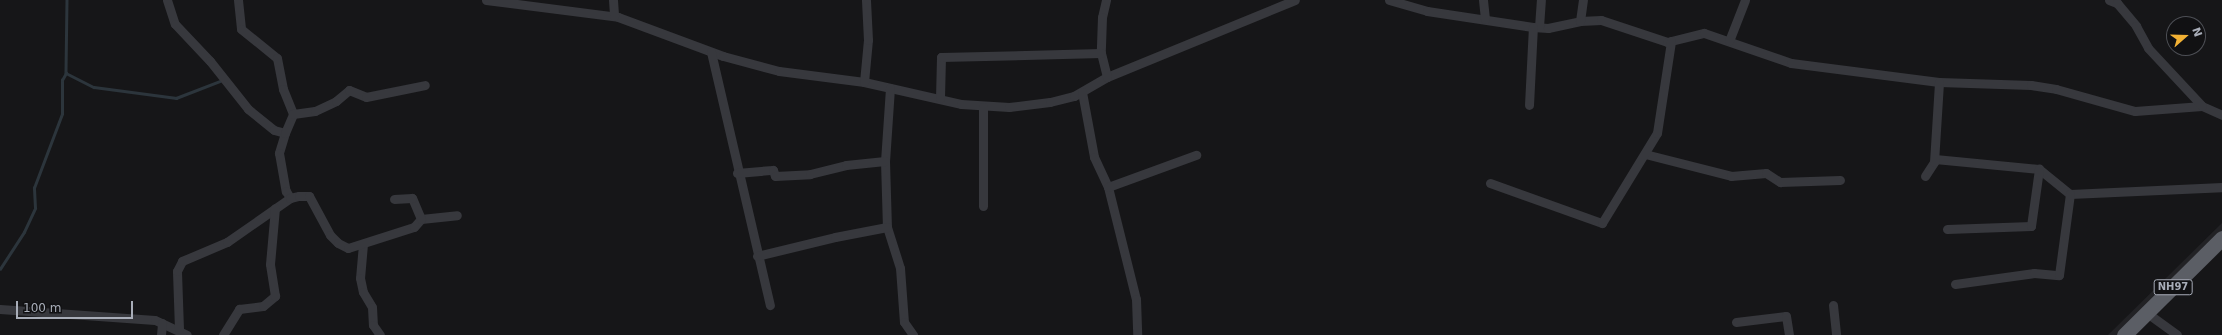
<!DOCTYPE html>
<style>
body{margin:0}
#map{position:relative;width:2222px;height:335px;overflow:hidden;background:#161618;font-family:"DejaVu Sans",sans-serif}
div>[style]{position:absolute}
[style*='--x']{left:calc(var(--x)*1px);top:calc(var(--y)*1px);width:calc(var(--w)*1px);rotate:calc(var(--a)*1deg)}
.built>*{inset:0;background:#222225}
.stream>*{height:2.5px;margin:-1.25px;padding:0 1.25px;transform-origin:1.25px;border-radius:1.25px;background:#2c353c}
.minor>*{height:9px;margin:-4.5px;padding:0 4.5px;transform-origin:4.5px;border-radius:4.5px;background:#37383d}
.trunk>*{height:15px;margin:-7.5px;padding:0 7.5px;transform-origin:7.5px;border-radius:7.5px;background:#5b5e65}
span{translate:-50% -50%;white-space:nowrap;text-align:center;line-height:1.15;-webkit-text-stroke:3.5px #111113;paint-order:stroke}
.shield-label span{padding:1px 3px;background:#111113;border:1px solid;border-radius:3px;-webkit-text-stroke-width:0}
.shield-label{font-size:10px;color:#a8adb8;font-weight:700}
.north{position:absolute;left:2166px;top:16px;width:40px;height:40px;box-sizing:border-box;background:#111113;border:1px solid #4d4f55;border-radius:50%;rotate:70deg;font-size:11px;font-weight:700;line-height:16px;text-align:center;color:#a8adb8}
.north::after{content:'';display:block;margin:auto;width:14px;height:18px;background:#f2b134;clip-path:polygon(50% 0,100% 100%,50% 72%,0 100%)}
.scale{position:absolute;left:16px;top:301px;width:117px;height:18px;box-sizing:border-box;border:2px solid #a8adb8;border-top:0;padding-left:5px;font-size:12px;line-height:14px;white-space:nowrap;color:#a8adb8;-webkit-text-stroke:3px #111113;paint-order:stroke}
</style>
<div id="map">
<div class="built">
<div style="clip-path:polygon(2222px 223px,2222px 250px,2136px 335px,2108px 335px)"></div>
</div>
<div class="stream">
<div style="--x:67;--y:0;--w:73;--a:90.8"></div>
<div style="--x:66;--y:73;--w:31;--a:27"></div>
<div style="--x:94;--y:87;--w:83;--a:7.6"></div>
<div style="--x:176;--y:98;--w:47;--a:-21.1"></div>
<div style="--x:0;--y:269;--w:44;--a:-57"></div>
<div style="--x:24;--y:232;--w:26;--a:-65"></div>
<div style="--x:35;--y:208;--w:20;--a:-93"></div>
<div style="--x:34;--y:188;--w:79;--a:-69.3"></div>
<div style="--x:62;--y:114;--w:34;--a:-90"></div>
<div style="--x:62;--y:80;--w:8;--a:-60"></div>
</div>
<div class="minor">
<div style="--x:167;--y:0;--w:25;--a:72"></div>
<div style="--x:175;--y:24;--w:51;--a:46.6"></div>
<div style="--x:210;--y:61;--w:61;--a:51.6"></div>
<div style="--x:248;--y:109;--w:33;--a:39"></div>
<div style="--x:274;--y:130;--w:11;--a:15"></div>
<div style="--x:285;--y:133;--w:21;--a:107"></div>
<div style="--x:279;--y:153;--w:39;--a:80"></div>
<div style="--x:286;--y:191;--w:8;--a:60"></div>
<div style="--x:238;--y:0;--w:29;--a:84"></div>
<div style="--x:241;--y:29;--w:46;--a:38.9"></div>
<div style="--x:277;--y:58;--w:32;--a:79"></div>
<div style="--x:283;--y:89;--w:27;--a:68"></div>
<div style="--x:486;--y:0;--w:133;--a:7.3"></div>
<div style="--x:618;--y:17;--w:112;--a:20.4"></div>
<div style="--x:723;--y:56;--w:58;--a:15"></div>
<div style="--x:779;--y:71;--w:86;--a:7.4"></div>
<div style="--x:864;--y:82;--w:99;--a:12.8"></div>
<div style="--x:961;--y:104;--w:48;--a:3.6"></div>
<div style="--x:1009;--y:107;--w:41;--a:-7"></div>
<div style="--x:1050;--y:102;--w:25;--a:-14"></div>
<div style="--x:1074;--y:96;--w:38;--a:-30"></div>
<div style="--x:1107;--y:77;--w:203;--a:-22.3"></div>
<div style="--x:613;--y:0;--w:16;--a:86"></div>
<div style="--x:1106;--y:0;--w:17;--a:103"></div>
<div style="--x:1102;--y:17;--w:36;--a:92"></div>
<div style="--x:1101;--y:53;--w:25;--a:76"></div>
<div style="--x:1389;--y:0;--w:40;--a:16"></div>
<div style="--x:1427;--y:11;--w:107;--a:8.6"></div>
<div style="--x:1533;--y:27;--w:15;--a:4"></div>
<div style="--x:1548;--y:28;--w:33;--a:-12"></div>
<div style="--x:1580;--y:21;--w:21;--a:-3"></div>
<div style="--x:1601;--y:20;--w:70;--a:18.4"></div>
<div style="--x:1667;--y:42;--w:38;--a:-14"></div>
<div style="--x:1704;--y:33;--w:92;--a:19"></div>
<div style="--x:1791;--y:63;--w:149;--a:7.3"></div>
<div style="--x:1939;--y:82;--w:92;--a:1.9"></div>
<div style="--x:2031;--y:85;--w:25;--a:9"></div>
<div style="--x:2056;--y:89;--w:82;--a:15.6"></div>
<div style="--x:2135;--y:111;--w:67;--a:-4.3"></div>
<div style="--x:2202;--y:106;--w:22;--a:24"></div>
<div style="--x:1483;--y:0;--w:19;--a:84"></div>
<div style="--x:2109;--y:0;--w:9;--a:21"></div>
<div style="--x:2117;--y:3;--w:30;--a:50"></div>
<div style="--x:2136;--y:26;--w:25;--a:61"></div>
<div style="--x:2148;--y:48;--w:79;--a:47"></div>
<div style="--x:1580;--y:21;--w:21;--a:-82"></div>
<div style="--x:1539;--y:27;--w:27;--a:-86"></div>
<div style="--x:1729;--y:41;--w:44;--a:-68.7"></div>
<div style="--x:711;--y:52;--w:260;--a:76.9"></div>
<div style="--x:864;--y:82;--w:42;--a:-84.6"></div>
<div style="--x:868;--y:40;--w:40;--a:-92.9"></div>
<div style="--x:890;--y:88;--w:73;--a:93.9"></div>
<div style="--x:885;--y:161;--w:66;--a:88.3"></div>
<div style="--x:887;--y:227;--w:43;--a:72.4"></div>
<div style="--x:900;--y:268;--w:54;--a:85.8"></div>
<div style="--x:904;--y:322;--w:16;--a:55"></div>
<div style="--x:1082;--y:92;--w:66;--a:79.5"></div>
<div style="--x:1094;--y:157;--w:33;--a:65"></div>
<div style="--x:1108;--y:187;--w:115;--a:76"></div>
<div style="--x:1136;--y:299;--w:36;--a:88"></div>
<div style="--x:940;--y:98;--w:41;--a:-88.6"></div>
<div style="--x:941;--y:57;--w:160;--a:-1.4"></div>
<div style="--x:1529;--y:105;--w:78;--a:-87.1"></div>
<div style="--x:983;--y:107;--w:99;--a:90"></div>
<div style="--x:285;--y:133;--w:21;--a:-67"></div>
<div style="--x:293;--y:114;--w:22;--a:-8"></div>
<div style="--x:315;--y:111;--w:23;--a:-25"></div>
<div style="--x:336;--y:101;--w:17;--a:-40"></div>
<div style="--x:349;--y:90;--w:18;--a:22"></div>
<div style="--x:366;--y:97;--w:60;--a:-11.5"></div>
<div style="--x:1645;--y:154;--w:89;--a:14.3"></div>
<div style="--x:1731;--y:176;--w:35;--a:-5"></div>
<div style="--x:1766;--y:173;--w:17;--a:33"></div>
<div style="--x:1780;--y:182;--w:60;--a:-1.9"></div>
<div style="--x:1935;--y:159;--w:104;--a:5.5"></div>
<div style="--x:2039;--y:169;--w:40;--a:39"></div>
<div style="--x:2070;--y:194;--w:152;--a:-2.6"></div>
<div style="--x:737;--y:173;--w:36;--a:-5"></div>
<div style="--x:773;--y:170;--w:6;--a:72"></div>
<div style="--x:775;--y:176;--w:35;--a:-3"></div>
<div style="--x:810;--y:174;--w:37;--a:-14"></div>
<div style="--x:846;--y:165;--w:39;--a:-6"></div>
<div style="--x:1925;--y:176;--w:17;--a:-57"></div>
<div style="--x:1934;--y:162;--w:80;--a:-86.4"></div>
<div style="--x:1490;--y:183;--w:119;--a:19.7"></div>
<div style="--x:1602;--y:223;--w:105;--a:-58.6"></div>
<div style="--x:1657;--y:133;--w:93;--a:-81.3"></div>
<div style="--x:1108;--y:187;--w:94;--a:-20"></div>
<div style="--x:421;--y:219;--w:36;--a:-6"></div>
<div style="--x:1947;--y:229;--w:84;--a:-2"></div>
<div style="--x:2031;--y:226;--w:58;--a:-82"></div>
<div style="--x:363;--y:244;--w:34;--a:95"></div>
<div style="--x:360;--y:278;--w:14;--a:78"></div>
<div style="--x:363;--y:292;--w:17;--a:59"></div>
<div style="--x:372;--y:307;--w:18;--a:87"></div>
<div style="--x:373;--y:325;--w:12;--a:55"></div>
<div style="--x:757;--y:256;--w:80;--a:-13.7"></div>
<div style="--x:835;--y:237;--w:53;--a:-10.9"></div>
<div style="--x:1955;--y:284;--w:80;--a:-7.9"></div>
<div style="--x:2034;--y:273;--w:25;--a:5"></div>
<div style="--x:2059;--y:275;--w:82;--a:-82.3"></div>
<div style="--x:1833;--y:305;--w:30;--a:84"></div>
<div style="--x:0;--y:309;--w:155;--a:4.1"></div>
<div style="--x:155;--y:320;--w:35;--a:25"></div>
<div style="--x:2147;--y:313;--w:37;--a:36"></div>
<div style="--x:1736;--y:322;--w:50;--a:-6.8"></div>
<div style="--x:1786;--y:316;--w:19;--a:81"></div>
<div style="--x:179;--y:329;--w:58;--a:-92"></div>
<div style="--x:177;--y:271;--w:11;--a:-63"></div>
<div style="--x:182;--y:261;--w:49;--a:-22.9"></div>
<div style="--x:227;--y:242;--w:77;--a:-34.9"></div>
<div style="--x:290;--y:198;--w:9;--a:-13"></div>
<div style="--x:299;--y:196;--w:10;--a:0"></div>
<div style="--x:309;--y:196;--w:44;--a:61.7"></div>
<div style="--x:330;--y:235;--w:11;--a:45"></div>
<div style="--x:338;--y:243;--w:11;--a:27"></div>
<div style="--x:348;--y:248;--w:69;--a:-17.7"></div>
<div style="--x:414;--y:227;--w:11;--a:-49"></div>
<div style="--x:421;--y:219;--w:23;--a:-113"></div>
<div style="--x:412;--y:198;--w:18;--a:177"></div>
<div style="--x:161;--y:335;--w:12;--a:-85"></div>
<div style="--x:223;--y:335;--w:31;--a:-58"></div>
<div style="--x:239;--y:309;--w:24;--a:-7"></div>
<div style="--x:263;--y:306;--w:16;--a:-40"></div>
<div style="--x:275;--y:296;--w:32;--a:-99"></div>
<div style="--x:270;--y:264;--w:56;--a:-84.9"></div>
</div>
<div class="trunk">
<div style="--x:2124;--y:335;--w:138;--a:-44.7"></div>
</div>
<div class="shield-label">
<span style="left:2173px;top:287px">NH97</span>
</div>
<div class="north">N</div>
<div class="scale">100 m</div>
</div>
